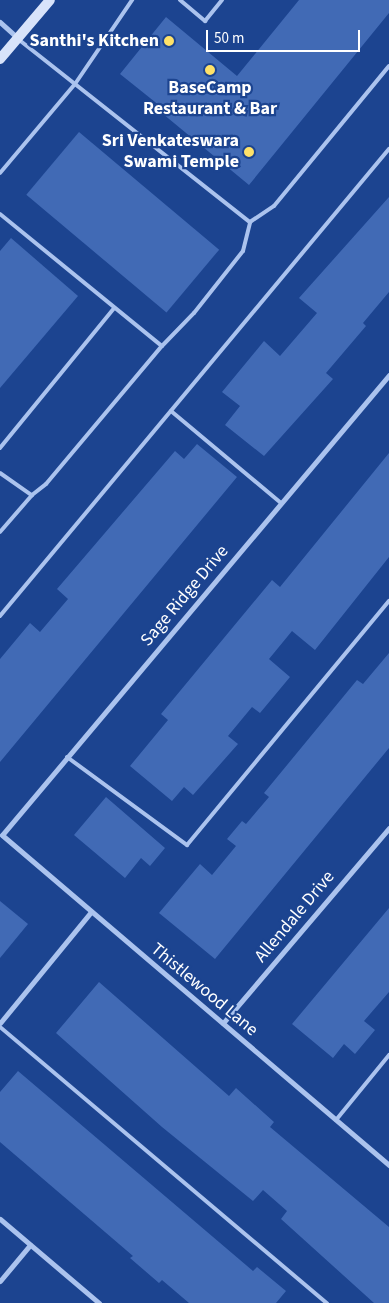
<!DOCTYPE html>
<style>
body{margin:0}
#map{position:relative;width:389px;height:1303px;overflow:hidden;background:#1c4490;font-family:"Source Sans 3",sans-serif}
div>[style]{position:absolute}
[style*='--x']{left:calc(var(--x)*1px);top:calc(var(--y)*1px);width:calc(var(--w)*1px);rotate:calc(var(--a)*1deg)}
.building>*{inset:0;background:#416ab5;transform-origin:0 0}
.lane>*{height:4px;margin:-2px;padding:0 2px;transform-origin:2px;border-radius:2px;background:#abc3ee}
.street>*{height:5px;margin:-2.5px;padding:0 2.5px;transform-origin:2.5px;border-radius:2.5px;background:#abc3ee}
.secondary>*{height:10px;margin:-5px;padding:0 5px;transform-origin:5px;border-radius:5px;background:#d8e3fa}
.dots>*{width:14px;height:14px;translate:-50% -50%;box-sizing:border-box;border:2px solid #1c4490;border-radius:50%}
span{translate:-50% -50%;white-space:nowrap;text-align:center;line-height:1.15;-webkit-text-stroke:4.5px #1c4490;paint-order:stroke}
.poi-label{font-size:18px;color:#fff;font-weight:700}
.right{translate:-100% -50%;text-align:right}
.street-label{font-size:18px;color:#fff}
.scale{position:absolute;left:206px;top:30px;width:154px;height:22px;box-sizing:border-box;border:2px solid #fff;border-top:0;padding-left:6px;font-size:15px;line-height:18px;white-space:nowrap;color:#fff;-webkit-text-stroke:4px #1c4490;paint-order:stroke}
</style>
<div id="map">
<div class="building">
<div style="clip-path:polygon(299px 0,389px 0,389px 13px,249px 185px,157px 109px,160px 106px,120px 74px,166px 17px,237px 76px)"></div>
<div style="left:79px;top:132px;width:183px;height:82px;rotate:40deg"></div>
<div style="clip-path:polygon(389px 197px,389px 292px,363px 323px,366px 326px,326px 373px,333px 379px,264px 456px,225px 425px,240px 406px,222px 392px,264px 341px,280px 356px,317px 313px,299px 298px)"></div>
<div style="clip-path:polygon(11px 238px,78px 296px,0 388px,0 251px)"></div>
<div style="clip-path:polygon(197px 444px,237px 477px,0 762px,0 659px,30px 623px,40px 632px,68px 599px,57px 589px,175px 451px,184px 459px)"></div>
<div style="clip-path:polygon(389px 453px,389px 557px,315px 650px,292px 631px,269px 659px,290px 677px,260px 713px,252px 707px,228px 736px,238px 744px,193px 795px,184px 787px,172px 801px,130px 766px,168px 720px,161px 714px,272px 580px,280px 587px)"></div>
<div style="clip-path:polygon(389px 653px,389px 748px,215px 959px,159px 913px,200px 864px,212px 875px,236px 846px,227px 839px,242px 821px,246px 824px,269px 797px,264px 793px,357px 680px,363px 684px)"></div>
<div style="clip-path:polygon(106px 797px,165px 848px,150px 866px,141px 858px,125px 878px,74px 835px)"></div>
<div style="clip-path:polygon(0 901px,28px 924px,0 958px)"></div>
<div style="clip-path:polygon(389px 908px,389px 992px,364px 1021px,375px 1030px,355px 1054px,344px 1044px,333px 1058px,292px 1024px)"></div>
<div style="clip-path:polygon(99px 982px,229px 1096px,236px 1088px,274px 1122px,270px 1127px,389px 1227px,389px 1303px,374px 1303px,281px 1219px,287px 1211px,263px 1190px,253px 1201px,162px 1127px,56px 1033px)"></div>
<div style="clip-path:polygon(18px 1071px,253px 1271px,257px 1267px,286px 1291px,276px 1303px,189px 1303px,162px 1280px,159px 1283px,130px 1258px,133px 1256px,0 1142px,0 1092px)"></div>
</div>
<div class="lane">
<div style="--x:180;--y:0;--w:33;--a:40"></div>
<div style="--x:205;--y:21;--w:27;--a:-51"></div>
<div style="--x:18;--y:39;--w:295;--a:38.3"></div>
<div style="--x:250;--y:222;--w:29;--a:-34"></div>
<div style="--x:274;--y:206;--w:181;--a:-50.6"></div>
<div style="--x:0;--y:173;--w:116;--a:-49.9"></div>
<div style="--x:75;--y:84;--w:102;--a:-55.8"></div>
<div style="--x:0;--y:214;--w:209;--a:39.2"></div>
<div style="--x:162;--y:346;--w:46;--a:-45.9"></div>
<div style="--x:194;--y:313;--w:79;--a:-51.7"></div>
<div style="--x:243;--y:251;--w:30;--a:-76"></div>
<div style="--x:171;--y:411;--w:143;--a:39.9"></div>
<div style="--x:0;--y:448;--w:181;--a:-50.8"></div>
<div style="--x:0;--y:473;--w:39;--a:35"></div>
<div style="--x:32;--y:495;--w:18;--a:-38"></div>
<div style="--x:46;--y:484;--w:180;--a:-50"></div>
<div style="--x:0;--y:532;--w:49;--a:-49.1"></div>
<div style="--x:0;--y:616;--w:608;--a:-50.21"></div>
<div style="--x:67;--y:757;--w:149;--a:36.3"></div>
<div style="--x:187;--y:845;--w:317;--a:-50.4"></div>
<div style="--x:0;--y:1027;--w:428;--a:40.2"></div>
<div style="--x:336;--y:1120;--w:84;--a:-50.8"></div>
</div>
<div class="street">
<div style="--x:0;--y:22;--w:24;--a:42"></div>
<div style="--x:389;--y:375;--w:601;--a:130.07"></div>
<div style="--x:2;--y:835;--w:509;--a:40.45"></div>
<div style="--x:0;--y:1023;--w:144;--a:-50.7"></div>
<div style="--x:223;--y:1023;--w:256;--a:-49.6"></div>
<div style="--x:0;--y:1219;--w:130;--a:40.3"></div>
<div style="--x:0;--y:1281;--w:47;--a:-50.2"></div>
</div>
<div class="secondary">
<div style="--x:0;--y:59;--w:77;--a:-49.7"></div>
</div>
<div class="dots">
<div style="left:169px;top:41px;background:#fee169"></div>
<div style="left:210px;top:70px;background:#fee169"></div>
<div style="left:249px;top:152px;background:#fee169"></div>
</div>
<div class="poi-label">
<span class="right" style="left:159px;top:41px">Santhi's Kitchen</span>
<span style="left:210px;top:99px">BaseCamp<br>Restaurant &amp; Bar</span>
<span class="right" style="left:239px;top:152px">Sri Venkateswara<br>Swami Temple</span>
</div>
<div class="street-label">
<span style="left:185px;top:596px;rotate:-50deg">Sage Ridge Drive</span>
<span style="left:295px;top:917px;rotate:-50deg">Allendale Drive</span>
<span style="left:204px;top:990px;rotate:40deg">Thistlewood Lane</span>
</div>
<div class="scale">50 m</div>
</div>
